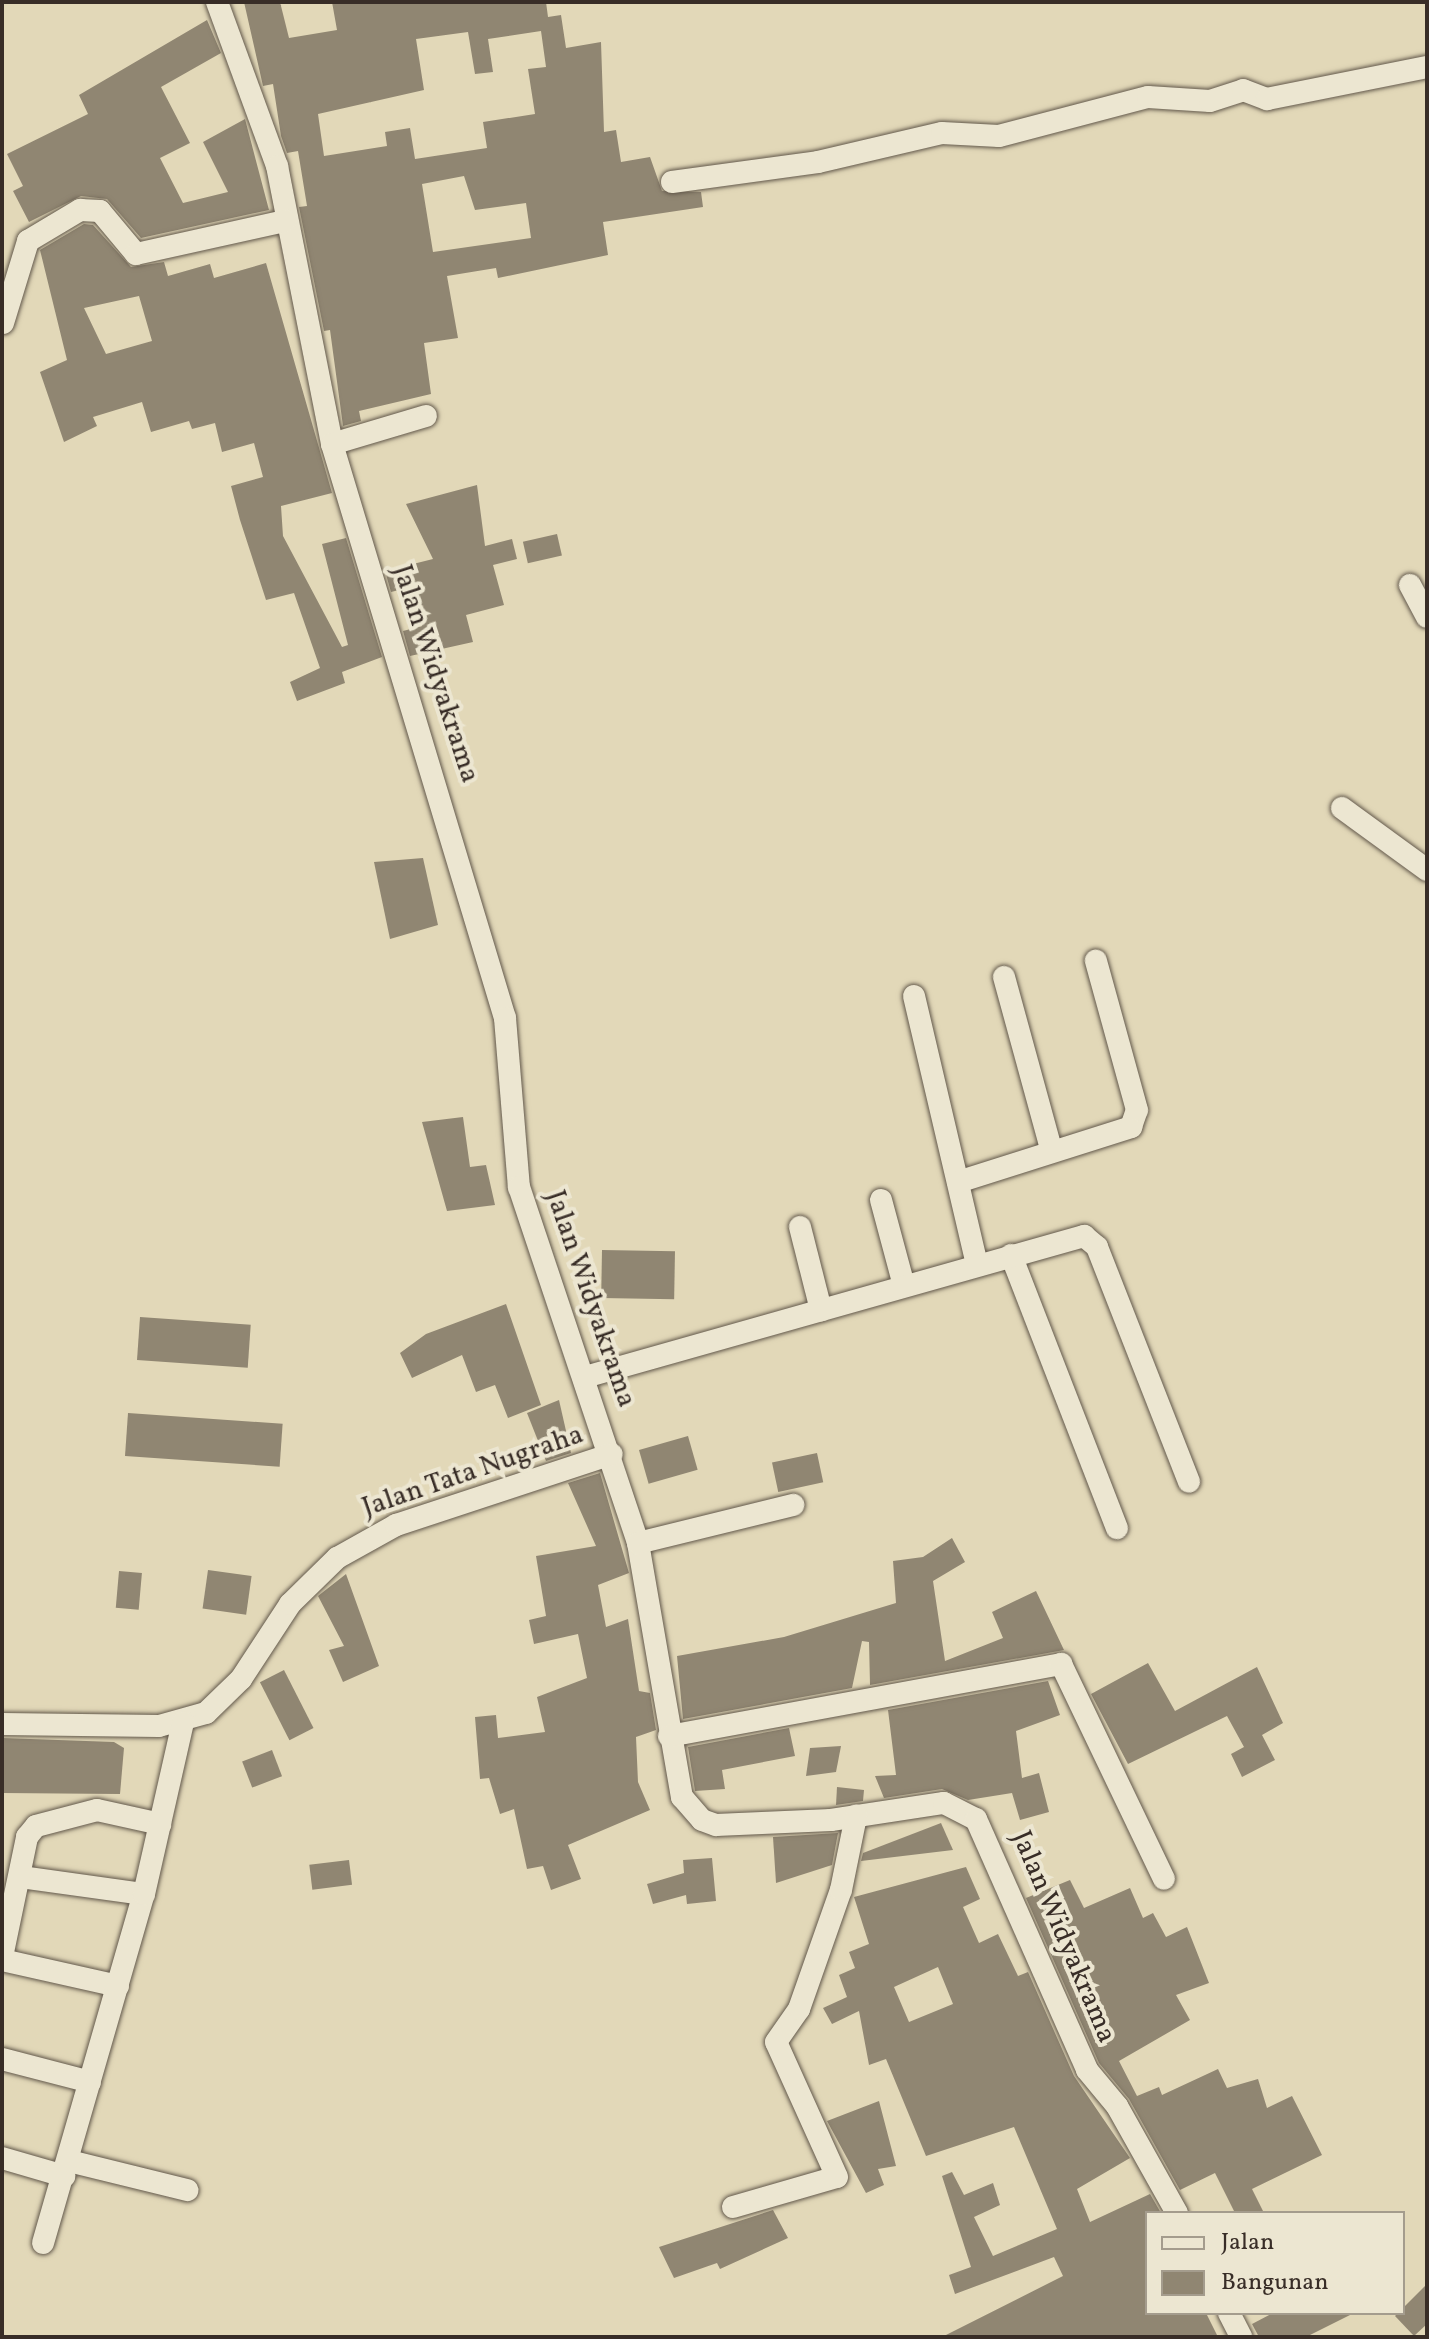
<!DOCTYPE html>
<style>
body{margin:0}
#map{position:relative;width:1429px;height:2339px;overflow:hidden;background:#e2d8b8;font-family:Vollkorn,serif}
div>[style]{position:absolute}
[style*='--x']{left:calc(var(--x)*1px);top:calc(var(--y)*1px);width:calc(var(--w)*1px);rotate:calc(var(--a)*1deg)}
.building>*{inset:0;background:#908672;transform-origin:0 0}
.roads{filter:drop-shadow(0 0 2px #62584b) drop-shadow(0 0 2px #62584b)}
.minor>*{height:22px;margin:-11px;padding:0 11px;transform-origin:11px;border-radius:11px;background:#ece6d1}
span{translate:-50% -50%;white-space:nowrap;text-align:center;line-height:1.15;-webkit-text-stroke:8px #ece6d1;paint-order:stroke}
.street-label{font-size:28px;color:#382d27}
.frame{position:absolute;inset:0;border:4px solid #382d27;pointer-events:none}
.legend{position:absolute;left:1145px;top:2211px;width:260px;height:104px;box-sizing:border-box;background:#ece6d1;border:2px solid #a49c8d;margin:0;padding:10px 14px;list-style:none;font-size:24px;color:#382d27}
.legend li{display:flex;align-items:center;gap:16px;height:40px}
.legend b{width:40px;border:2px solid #a49c8d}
</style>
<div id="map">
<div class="building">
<div style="clip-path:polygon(evenodd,244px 2px,280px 2px,289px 38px,337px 30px,332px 2px,546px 2px,548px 17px,561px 15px,566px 48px,601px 42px,604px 132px,616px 130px,621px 162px,650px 157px,662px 191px,701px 192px,703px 207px,603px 222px,608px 255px,498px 278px,496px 268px,447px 276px,458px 338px,424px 343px,431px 394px,359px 411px,361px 421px,343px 426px,330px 330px,324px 331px,299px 207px,307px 206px,298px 151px,287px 153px,281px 136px,273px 84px,263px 86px,244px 2px,541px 31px,546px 67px,528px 69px,535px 114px,483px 122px,487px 148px,415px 159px,410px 128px,385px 132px,387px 146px,324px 156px,318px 114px,424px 90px,416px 39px,468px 32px,475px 74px,493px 72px,488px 39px,541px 31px,244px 2px,464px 176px,475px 210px,526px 203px,531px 238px,433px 252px,422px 184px,464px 176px)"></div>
<div style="clip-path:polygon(207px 20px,221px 53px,161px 87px,190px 143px,160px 158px,183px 203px,228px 192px,203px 142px,245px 119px,269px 210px,141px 238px,107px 199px,81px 196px,29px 222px,13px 191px,23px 186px,7px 154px,88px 114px,79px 95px)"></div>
<div style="clip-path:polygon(evenodd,84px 224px,93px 225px,131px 267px,164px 262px,168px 276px,210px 264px,214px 278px,266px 263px,332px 493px,281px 506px,283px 536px,342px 647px,348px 645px,322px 544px,346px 538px,382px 657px,342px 672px,345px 683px,297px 701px,290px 682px,320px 668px,294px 593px,266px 600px,240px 520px,231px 486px,263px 477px,254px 443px,222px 452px,215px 423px,192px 429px,189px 421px,151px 432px,142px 402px,93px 417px,97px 426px,64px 442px,40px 372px,67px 360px,40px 250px,84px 224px,139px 296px,152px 341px,106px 354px,84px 308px,139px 296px)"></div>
<div style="clip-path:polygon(477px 485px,485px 546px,512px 539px,517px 559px,493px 565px,504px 605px,466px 615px,473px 642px,410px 656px,403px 631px,422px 626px,411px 587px,391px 592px,385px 571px,433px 559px,406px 504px)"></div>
<div style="left:557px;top:534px;width:22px;height:35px;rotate:77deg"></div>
<div style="clip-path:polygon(423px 858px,438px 925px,390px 939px,374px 862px)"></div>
<div style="clip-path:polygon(463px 1117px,470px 1167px,486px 1165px,495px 1205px,447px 1211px,422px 1122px)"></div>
<div style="left:602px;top:1250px;width:73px;height:48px;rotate:1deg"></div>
<div style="clip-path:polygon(506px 1304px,541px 1405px,508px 1418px,495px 1385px,476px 1392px,462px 1355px,412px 1378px,400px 1353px,426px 1334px)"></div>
<div style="left:140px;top:1317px;width:111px;height:43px;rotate:4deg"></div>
<div style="clip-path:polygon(559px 1400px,571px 1453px,546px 1461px,527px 1413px)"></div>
<div style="left:128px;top:1413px;width:155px;height:43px;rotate:4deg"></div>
<div style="left:688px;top:1436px;width:35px;height:51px;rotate:74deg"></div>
<div style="left:817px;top:1453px;width:30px;height:46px;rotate:78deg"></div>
<div style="clip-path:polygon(600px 1473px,629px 1573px,598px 1585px,606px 1627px,628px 1619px,639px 1691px,650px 1693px,656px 1730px,636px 1737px,638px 1782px,650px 1810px,568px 1845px,581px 1879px,551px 1890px,543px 1866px,527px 1869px,514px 1809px,500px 1814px,489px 1778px,480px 1779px,475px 1717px,496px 1715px,498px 1738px,545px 1732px,537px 1697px,587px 1678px,578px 1634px,534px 1644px,529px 1620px,546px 1616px,536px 1556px,596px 1546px,568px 1483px)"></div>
<div style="clip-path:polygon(952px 1538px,965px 1562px,933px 1581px,945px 1661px,1003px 1638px,992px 1612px,1036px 1591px,1064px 1650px,870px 1685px,869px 1642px,862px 1641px,852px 1688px,683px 1719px,677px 1656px,784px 1637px,896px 1603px,893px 1561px,923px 1557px)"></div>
<div style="left:208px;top:1570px;width:44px;height:39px;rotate:8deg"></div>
<div style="left:119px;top:1571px;width:23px;height:37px;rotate:5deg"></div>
<div style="clip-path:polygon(346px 1574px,379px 1666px,343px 1682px,329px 1650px,344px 1646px,318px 1596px)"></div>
<div style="clip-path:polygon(1148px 1663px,1175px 1711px,1257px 1667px,1283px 1723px,1262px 1735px,1275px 1760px,1242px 1777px,1231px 1754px,1244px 1747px,1227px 1716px,1128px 1764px,1091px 1694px)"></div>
<div style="left:284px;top:1670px;width:65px;height:27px;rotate:63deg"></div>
<div style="clip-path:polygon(1048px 1681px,1060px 1715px,1016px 1731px,1022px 1778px,1039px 1773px,1049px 1812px,1020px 1820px,1012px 1793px,968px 1800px,942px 1789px,884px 1798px,875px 1776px,896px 1775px,888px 1710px)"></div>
<div style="clip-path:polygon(789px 1728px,795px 1756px,722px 1770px,725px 1789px,695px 1791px,688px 1747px)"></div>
<div style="clip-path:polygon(2px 1738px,114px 1742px,124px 1748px,120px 1794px,2px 1793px)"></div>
<div style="clip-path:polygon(841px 1746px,836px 1772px,806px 1776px,810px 1748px)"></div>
<div style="left:272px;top:1750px;width:28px;height:32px;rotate:69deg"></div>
<div style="clip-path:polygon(837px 1787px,864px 1790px,863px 1801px,836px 1805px)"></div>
<div style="clip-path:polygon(941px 1823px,953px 1850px,861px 1861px,863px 1853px)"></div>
<div style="clip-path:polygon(838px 1833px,832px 1865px,776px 1883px,773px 1837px)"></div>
<div style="clip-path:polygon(712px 1858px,716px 1901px,687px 1904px,686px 1895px,653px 1904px,647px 1884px,684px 1873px,683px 1860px)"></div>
<div style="left:349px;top:1860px;width:25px;height:40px;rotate:83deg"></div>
<div style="clip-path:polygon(evenodd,966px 1867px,980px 1899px,963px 1907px,979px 1943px,998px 1934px,1018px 1976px,1028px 1972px,1074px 2076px,1130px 2158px,1077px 2189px,1090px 2222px,1150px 2194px,1161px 2213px,1147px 2213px,1147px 2313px,1206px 2313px,1218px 2337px,942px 2337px,1063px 2276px,1054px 2257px,955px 2294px,949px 2275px,971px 2267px,942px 2176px,952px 2172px,964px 2195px,993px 2183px,1000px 2205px,974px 2217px,993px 2256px,1057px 2229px,1014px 2127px,926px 2156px,886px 2059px,869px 2065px,859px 2011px,832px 2024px,823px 2008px,847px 1997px,839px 1975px,855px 1968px,849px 1952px,869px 1944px,854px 1897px,966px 1867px,938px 1967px,953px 2004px,909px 2022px,894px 1987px,938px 1967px)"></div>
<div style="clip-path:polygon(1070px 1880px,1084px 1908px,1130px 1888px,1143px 1918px,1153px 1913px,1166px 1937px,1187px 1927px,1209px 1983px,1176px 1995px,1190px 2020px,1119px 2061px,1137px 2096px,1159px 2087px,1162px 2095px,1218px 2069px,1227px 2088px,1258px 2079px,1267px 2108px,1292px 2096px,1322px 2155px,1252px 2189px,1264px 2213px,1235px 2213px,1215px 2173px,1180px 2190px,1129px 2099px,1099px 2063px,1026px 1898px)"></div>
<div style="clip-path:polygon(879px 2101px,896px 2166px,878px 2169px,884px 2185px,866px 2193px,827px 2121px)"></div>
<div style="clip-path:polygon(773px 2210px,788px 2238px,720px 2269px,717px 2263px,674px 2278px,659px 2247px)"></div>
<div style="clip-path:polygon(1427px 2284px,1427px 2324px,1414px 2336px,1395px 2316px)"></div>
<div style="clip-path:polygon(1273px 2313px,1354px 2313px,1306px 2337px,1259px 2337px,1252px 2324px)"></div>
</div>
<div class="roads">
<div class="minor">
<div style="--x:217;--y:2;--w:175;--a:69.9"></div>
<div style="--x:277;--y:166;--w:283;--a:78.8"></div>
<div style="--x:332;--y:444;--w:600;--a:73.23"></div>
<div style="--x:505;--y:1018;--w:170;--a:85.3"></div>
<div style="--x:519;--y:1187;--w:375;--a:71.5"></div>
<div style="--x:638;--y:1543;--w:258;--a:80.2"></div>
<div style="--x:682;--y:1797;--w:30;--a:49"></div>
<div style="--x:702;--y:1820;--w:15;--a:20"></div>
<div style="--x:716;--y:1825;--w:115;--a:-2.5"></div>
<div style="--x:831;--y:1820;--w:114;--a:-8.6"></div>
<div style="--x:944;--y:1803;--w:36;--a:27"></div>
<div style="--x:976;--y:1819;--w:274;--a:66.1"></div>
<div style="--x:1087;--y:2070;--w:47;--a:50.2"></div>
<div style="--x:1117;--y:2106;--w:123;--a:60.7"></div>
<div style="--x:672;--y:182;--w:147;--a:-7.8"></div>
<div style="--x:818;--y:162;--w:127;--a:-13.2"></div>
<div style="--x:942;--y:133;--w:57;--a:3"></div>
<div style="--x:999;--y:136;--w:154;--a:-14.7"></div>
<div style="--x:1148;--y:97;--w:62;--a:3.7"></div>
<div style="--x:1210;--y:101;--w:35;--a:-18"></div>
<div style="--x:1243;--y:90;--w:26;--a:21"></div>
<div style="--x:1267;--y:99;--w:163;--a:-11.3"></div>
<div style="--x:3;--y:323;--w:86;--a:-73"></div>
<div style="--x:28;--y:241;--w:61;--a:-30.8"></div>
<div style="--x:80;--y:210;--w:20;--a:3"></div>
<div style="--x:100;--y:211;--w:56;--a:50.1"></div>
<div style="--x:136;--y:254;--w:153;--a:-12.5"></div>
<div style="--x:332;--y:444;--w:98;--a:-16.6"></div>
<div style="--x:1410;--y:585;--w:36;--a:62"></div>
<div style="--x:1342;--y:808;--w:105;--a:36.1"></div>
<div style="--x:1004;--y:977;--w:181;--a:74.7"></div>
<div style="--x:914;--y:996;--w:276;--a:76.8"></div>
<div style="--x:958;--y:1182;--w:182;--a:-17.6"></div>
<div style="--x:1131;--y:1127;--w:18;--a:-71"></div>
<div style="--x:1137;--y:1110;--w:155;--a:-105.4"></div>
<div style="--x:881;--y:1200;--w:89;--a:75"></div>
<div style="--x:800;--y:1227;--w:86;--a:75.8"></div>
<div style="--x:1011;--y:1255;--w:293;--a:68.8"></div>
<div style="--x:585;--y:1377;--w:519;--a:-15.78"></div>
<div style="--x:1084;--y:1236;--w:17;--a:40"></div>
<div style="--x:1097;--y:1247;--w:252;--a:68.6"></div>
<div style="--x:638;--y:1543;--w:160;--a:-13.8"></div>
<div style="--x:2;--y:1724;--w:157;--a:0.7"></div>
<div style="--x:159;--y:1726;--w:49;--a:-15.5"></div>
<div style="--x:206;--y:1713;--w:49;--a:-44.2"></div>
<div style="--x:241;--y:1679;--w:90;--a:-56.8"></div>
<div style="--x:290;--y:1604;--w:66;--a:-44.4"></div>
<div style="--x:337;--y:1558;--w:68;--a:-29.2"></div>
<div style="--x:396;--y:1525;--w:227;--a:-18.2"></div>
<div style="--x:669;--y:1736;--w:399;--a:-10.4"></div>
<div style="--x:1061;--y:1664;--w:238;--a:64.4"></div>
<div style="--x:21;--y:1877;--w:124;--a:7.9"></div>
<div style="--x:2;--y:1957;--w:123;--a:-78.2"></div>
<div style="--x:27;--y:1837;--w:14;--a:-51"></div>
<div style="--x:36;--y:1826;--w:63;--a:-14.7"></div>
<div style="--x:97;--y:1810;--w:65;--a:12.5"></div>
<div style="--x:2;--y:1960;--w:119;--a:12.6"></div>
<div style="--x:2;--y:2059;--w:91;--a:14.6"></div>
<div style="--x:2;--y:2158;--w:65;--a:16.2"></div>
<div style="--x:69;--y:2161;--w:122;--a:13.8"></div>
<div style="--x:733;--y:2207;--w:108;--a:-16.1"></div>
<div style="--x:837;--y:2177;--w:148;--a:-114.3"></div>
<div style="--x:776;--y:2042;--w:40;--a:-55.1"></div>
<div style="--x:799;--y:2009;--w:126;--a:-70.6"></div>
<div style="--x:841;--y:1890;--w:76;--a:-78.5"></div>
<div style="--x:43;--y:2243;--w:363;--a:-73.9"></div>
<div style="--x:144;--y:1894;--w:176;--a:-77.2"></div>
<div style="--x:1229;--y:2313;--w:27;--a:63"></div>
</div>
</div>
<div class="street-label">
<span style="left:435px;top:674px;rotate:72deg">Jalan Widyakrama</span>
<span style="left:590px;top:1299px;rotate:71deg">Jalan Widyakrama</span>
<span style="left:473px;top:1472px;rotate:-19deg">Jalan Tata Nugraha</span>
<span style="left:1063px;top:1937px;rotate:67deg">Jalan Widyakrama</span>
</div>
<div class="frame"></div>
<ul class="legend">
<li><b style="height:10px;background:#ece6d1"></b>Jalan</li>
<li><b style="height:22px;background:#908672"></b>Bangunan</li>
</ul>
</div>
